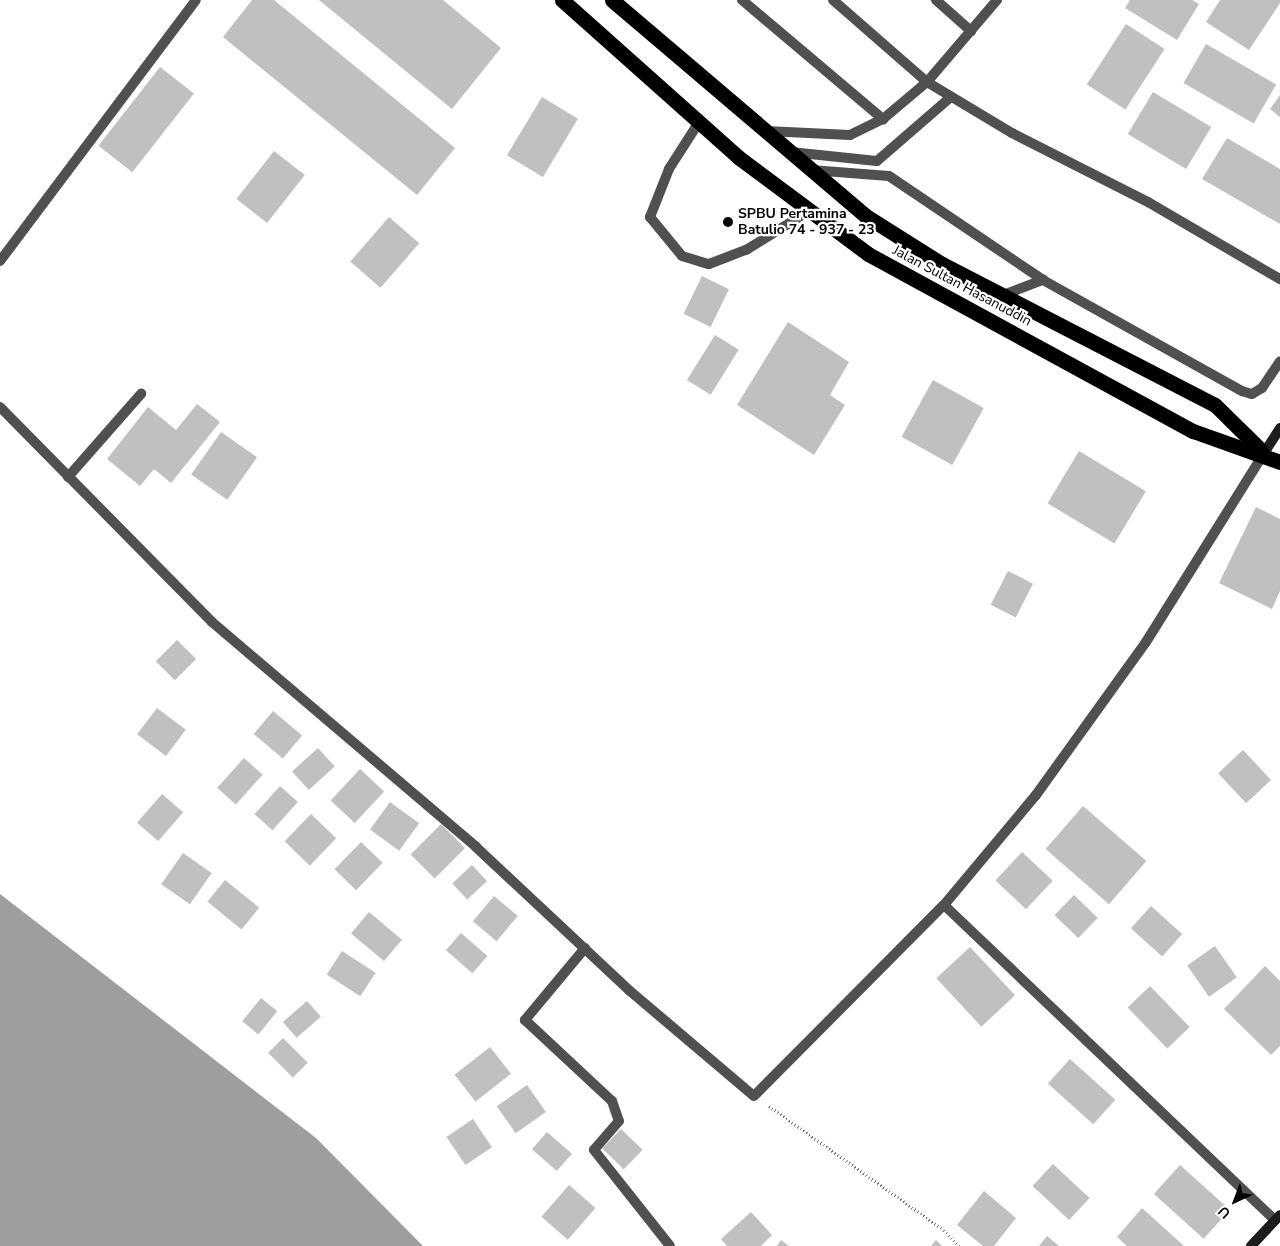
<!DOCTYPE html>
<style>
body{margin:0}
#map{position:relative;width:1280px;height:1246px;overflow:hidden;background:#fff;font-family:"Nunito Sans",sans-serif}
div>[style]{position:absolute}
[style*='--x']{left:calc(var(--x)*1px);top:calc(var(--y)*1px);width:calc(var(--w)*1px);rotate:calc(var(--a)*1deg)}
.water>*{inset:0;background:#9e9e9e}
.building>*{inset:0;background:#c0c0c0;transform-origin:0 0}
.path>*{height:3px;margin-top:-1.5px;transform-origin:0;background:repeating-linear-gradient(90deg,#727272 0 1px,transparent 0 3.5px)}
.lane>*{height:10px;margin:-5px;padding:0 5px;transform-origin:5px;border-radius:5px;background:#505050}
.street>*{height:10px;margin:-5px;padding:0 5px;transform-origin:5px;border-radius:5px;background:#505050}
.secondary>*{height:10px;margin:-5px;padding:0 5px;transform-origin:5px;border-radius:5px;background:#1d1d1d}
.highway>*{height:15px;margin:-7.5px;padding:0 7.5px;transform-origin:7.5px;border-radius:7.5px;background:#000}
.dots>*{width:14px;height:14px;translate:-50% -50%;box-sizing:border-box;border:2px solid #fff;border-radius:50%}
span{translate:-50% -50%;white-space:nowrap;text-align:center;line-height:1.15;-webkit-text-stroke:4.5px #fff;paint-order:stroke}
.poi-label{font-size:14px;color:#000;font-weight:700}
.left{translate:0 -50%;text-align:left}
.street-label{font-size:14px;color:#000}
.north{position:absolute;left:1210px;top:1176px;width:50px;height:50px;-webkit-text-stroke:4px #fff;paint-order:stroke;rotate:223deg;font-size:14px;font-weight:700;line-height:20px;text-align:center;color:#000}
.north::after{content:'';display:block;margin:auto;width:18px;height:22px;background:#000;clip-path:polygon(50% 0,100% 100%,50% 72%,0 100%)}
</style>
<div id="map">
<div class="water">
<div style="clip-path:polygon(0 894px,316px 1138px,423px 1246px,0 1246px)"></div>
</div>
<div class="building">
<div style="clip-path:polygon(252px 0,274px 0,455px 148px,417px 195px,223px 37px)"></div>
<div style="clip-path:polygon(319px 0,443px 0,501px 48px,452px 109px)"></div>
<div style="clip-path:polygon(1130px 0,1192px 0,1199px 4px,1177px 40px,1125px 8px)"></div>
<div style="clip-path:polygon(1220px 0,1280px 0,1280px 3px,1249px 50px,1206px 22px)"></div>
<div style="left:1126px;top:24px;width:46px;height:72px;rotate:33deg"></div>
<div style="left:1206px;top:44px;width:81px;height:45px;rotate:30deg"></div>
<div style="left:160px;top:67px;width:43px;height:100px;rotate:38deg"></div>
<div style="left:1153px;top:92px;width:68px;height:49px;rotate:31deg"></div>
<div style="clip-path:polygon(1280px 95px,1280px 117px,1270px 109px)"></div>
<div style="left:542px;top:97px;width:42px;height:68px;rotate:31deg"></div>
<div style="clip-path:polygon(1227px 138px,1280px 169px,1280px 224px,1202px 179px)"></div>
<div style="left:274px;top:151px;width:39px;height:61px;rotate:38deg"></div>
<div style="left:389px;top:217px;width:40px;height:59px;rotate:41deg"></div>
<div style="left:702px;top:276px;width:30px;height:42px;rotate:26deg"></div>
<div style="clip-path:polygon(788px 322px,849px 362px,830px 395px,845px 405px,814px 455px,737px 405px)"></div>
<div style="left:715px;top:335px;width:28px;height:53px;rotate:32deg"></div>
<div style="left:933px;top:380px;width:58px;height:65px;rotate:29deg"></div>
<div style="clip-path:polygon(197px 404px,220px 422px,171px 483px,154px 469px,140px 486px,107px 459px,148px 407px,176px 430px)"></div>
<div style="left:221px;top:432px;width:44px;height:52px;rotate:35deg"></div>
<div style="left:1079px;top:451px;width:78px;height:61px;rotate:31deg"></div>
<div style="clip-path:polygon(1256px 507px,1280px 519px,1280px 591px,1272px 609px,1219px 583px)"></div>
<div style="left:1008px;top:571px;width:28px;height:38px;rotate:27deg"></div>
<div style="left:177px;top:640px;width:27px;height:30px;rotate:45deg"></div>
<div style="left:157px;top:708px;width:36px;height:33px;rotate:37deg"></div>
<div style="left:273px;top:711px;width:38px;height:30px;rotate:40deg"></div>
<div style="left:318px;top:748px;width:25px;height:35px;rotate:48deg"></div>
<div style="left:1243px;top:750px;width:41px;height:34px;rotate:47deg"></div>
<div style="left:244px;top:758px;width:25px;height:40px;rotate:42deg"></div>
<div style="left:360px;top:769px;width:33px;height:43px;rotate:43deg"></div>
<div style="left:280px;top:786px;width:24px;height:38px;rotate:42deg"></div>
<div style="left:162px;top:794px;width:28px;height:38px;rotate:41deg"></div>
<div style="left:390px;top:802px;width:36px;height:34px;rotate:36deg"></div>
<div style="left:1083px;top:806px;width:84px;height:57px;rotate:41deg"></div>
<div style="left:311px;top:814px;width:35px;height:38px;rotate:44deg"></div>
<div style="left:441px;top:824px;width:34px;height:43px;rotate:45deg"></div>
<div style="left:361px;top:842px;width:30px;height:38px;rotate:44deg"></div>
<div style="left:1022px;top:852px;width:42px;height:39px;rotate:43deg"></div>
<div style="left:183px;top:853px;width:35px;height:38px;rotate:35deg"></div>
<div style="left:472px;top:865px;width:22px;height:27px;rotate:47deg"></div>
<div style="left:225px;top:880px;width:44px;height:28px;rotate:39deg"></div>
<div style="left:1074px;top:895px;width:33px;height:28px;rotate:44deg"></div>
<div style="left:494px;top:896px;width:31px;height:33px;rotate:40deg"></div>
<div style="left:1151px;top:906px;width:42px;height:30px;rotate:42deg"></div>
<div style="left:369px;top:912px;width:43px;height:28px;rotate:40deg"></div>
<div style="left:461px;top:933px;width:35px;height:23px;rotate:41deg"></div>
<div style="left:1215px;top:946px;width:38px;height:34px;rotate:55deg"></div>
<div style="left:970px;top:947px;width:66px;height:46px;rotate:47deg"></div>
<div style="left:342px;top:951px;width:40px;height:28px;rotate:33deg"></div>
<div style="clip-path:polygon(1265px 966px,1280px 981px,1280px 1046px,1271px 1055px,1224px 1009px)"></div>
<div style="left:1150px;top:986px;width:57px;height:31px;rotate:46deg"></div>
<div style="left:261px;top:998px;width:21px;height:30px;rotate:39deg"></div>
<div style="left:307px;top:1001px;width:21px;height:32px;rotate:49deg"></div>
<div style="left:283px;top:1038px;width:35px;height:21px;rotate:45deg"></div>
<div style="left:490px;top:1047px;width:34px;height:45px;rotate:52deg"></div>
<div style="left:1070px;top:1059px;width:61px;height:33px;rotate:42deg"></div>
<div style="left:527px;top:1085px;width:33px;height:37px;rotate:55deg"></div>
<div style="left:473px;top:1119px;width:34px;height:32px;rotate:56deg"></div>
<div style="left:621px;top:1129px;width:30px;height:27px;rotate:44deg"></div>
<div style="left:547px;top:1132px;width:33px;height:23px;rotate:41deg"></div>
<div style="left:1053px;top:1164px;width:50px;height:30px;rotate:43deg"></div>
<div style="left:1180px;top:1165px;width:67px;height:39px;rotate:42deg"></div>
<div style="left:569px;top:1185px;width:35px;height:42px;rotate:41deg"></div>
<div style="clip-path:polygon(984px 1191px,1016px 1218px,994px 1246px,983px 1246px,957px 1225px)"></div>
<div style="clip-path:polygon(1142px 1208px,1184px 1246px,1127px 1246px,1117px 1237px)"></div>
<div style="clip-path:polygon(751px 1212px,772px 1235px,761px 1246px,727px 1246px,721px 1239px)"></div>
<div style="clip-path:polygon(1047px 1236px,1059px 1246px,1039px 1246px)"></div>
<div style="clip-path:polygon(781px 1240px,789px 1246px,777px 1246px)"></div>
<div style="clip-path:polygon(936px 1240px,942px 1246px,931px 1246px)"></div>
</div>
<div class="path">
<div style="--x:769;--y:1106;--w:214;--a:35.3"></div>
<div style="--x:944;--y:1230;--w:22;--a:47"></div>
</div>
<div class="lane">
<div style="--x:742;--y:0;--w:185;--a:40.2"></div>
<div style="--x:833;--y:0;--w:125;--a:41.1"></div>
<div style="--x:927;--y:82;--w:99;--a:31"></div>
<div style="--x:1012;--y:133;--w:153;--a:26.9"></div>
<div style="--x:1148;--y:202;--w:153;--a:30.3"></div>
<div style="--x:936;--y:0;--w:47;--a:41.5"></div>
<div style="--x:699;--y:122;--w:56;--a:122.6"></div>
<div style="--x:669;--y:169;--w:52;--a:111.6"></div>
<div style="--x:650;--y:217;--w:50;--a:50.6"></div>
<div style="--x:682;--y:256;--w:28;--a:17"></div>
<div style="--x:709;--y:264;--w:40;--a:-21"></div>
<div style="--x:746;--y:250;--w:72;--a:-31.9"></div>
<div style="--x:766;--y:131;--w:84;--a:2.7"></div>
<div style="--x:850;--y:135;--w:37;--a:-26"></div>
<div style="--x:883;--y:119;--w:57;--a:-40.1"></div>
<div style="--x:927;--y:82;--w:108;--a:-49.5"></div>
<div style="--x:791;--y:152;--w:86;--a:6"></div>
<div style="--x:877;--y:161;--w:98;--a:-40.9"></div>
<div style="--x:811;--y:170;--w:78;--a:4.4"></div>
<div style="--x:889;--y:176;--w:186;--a:34"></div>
<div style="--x:1006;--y:294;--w:40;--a:-21"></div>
<div style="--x:1043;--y:280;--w:228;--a:29.2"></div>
<div style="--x:1242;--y:391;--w:10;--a:17"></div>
<div style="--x:1252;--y:394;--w:12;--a:-31"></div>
<div style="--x:1262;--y:388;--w:32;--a:-56"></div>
<div style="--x:68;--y:477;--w:111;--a:-48.7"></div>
</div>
<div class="street">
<div style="--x:0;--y:261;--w:326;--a:-53.1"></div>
<div style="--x:0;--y:407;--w:302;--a:45.4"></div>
<div style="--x:212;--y:622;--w:347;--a:40.4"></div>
<div style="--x:476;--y:847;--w:211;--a:43.1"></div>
<div style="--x:630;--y:991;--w:162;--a:40.3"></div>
<div style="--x:754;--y:1096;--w:269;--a:-45.2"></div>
<div style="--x:944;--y:905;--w:143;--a:-50.1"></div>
<div style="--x:1036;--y:795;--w:188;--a:-54.3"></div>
<div style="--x:1146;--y:642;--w:223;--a:-58"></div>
<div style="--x:944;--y:905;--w:457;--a:43.6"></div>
<div style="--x:585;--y:948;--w:94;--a:129.8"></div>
<div style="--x:525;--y:1020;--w:119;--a:43"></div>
<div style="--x:612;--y:1101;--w:21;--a:71"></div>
<div style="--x:619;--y:1121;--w:38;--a:131"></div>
<div style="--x:594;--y:1150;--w:122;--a:51.6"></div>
</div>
<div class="secondary">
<div style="--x:1264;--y:453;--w:30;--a:-57"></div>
<div style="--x:1251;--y:1246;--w:42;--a:-46.9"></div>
</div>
<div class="highway">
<div style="--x:562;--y:0;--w:236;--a:41.7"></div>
<div style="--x:738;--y:157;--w:162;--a:36.7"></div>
<div style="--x:868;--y:254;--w:370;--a:28.6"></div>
<div style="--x:1193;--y:431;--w:92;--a:19.6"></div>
<div style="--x:612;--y:0;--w:333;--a:40.4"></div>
<div style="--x:866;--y:216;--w:90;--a:32.3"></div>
<div style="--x:942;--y:264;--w:307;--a:27.3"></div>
<div style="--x:1215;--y:405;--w:64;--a:44.4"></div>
</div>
<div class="dots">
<div style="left:728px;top:222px;background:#000"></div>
</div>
<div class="poi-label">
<span class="left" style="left:738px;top:222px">SPBU Pertamina<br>Batulio 74 - 937 - 23</span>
</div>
<div class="street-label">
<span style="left:962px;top:286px;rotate:28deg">Jalan Sultan Hasanuddin</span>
</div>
<div class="north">U</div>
</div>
